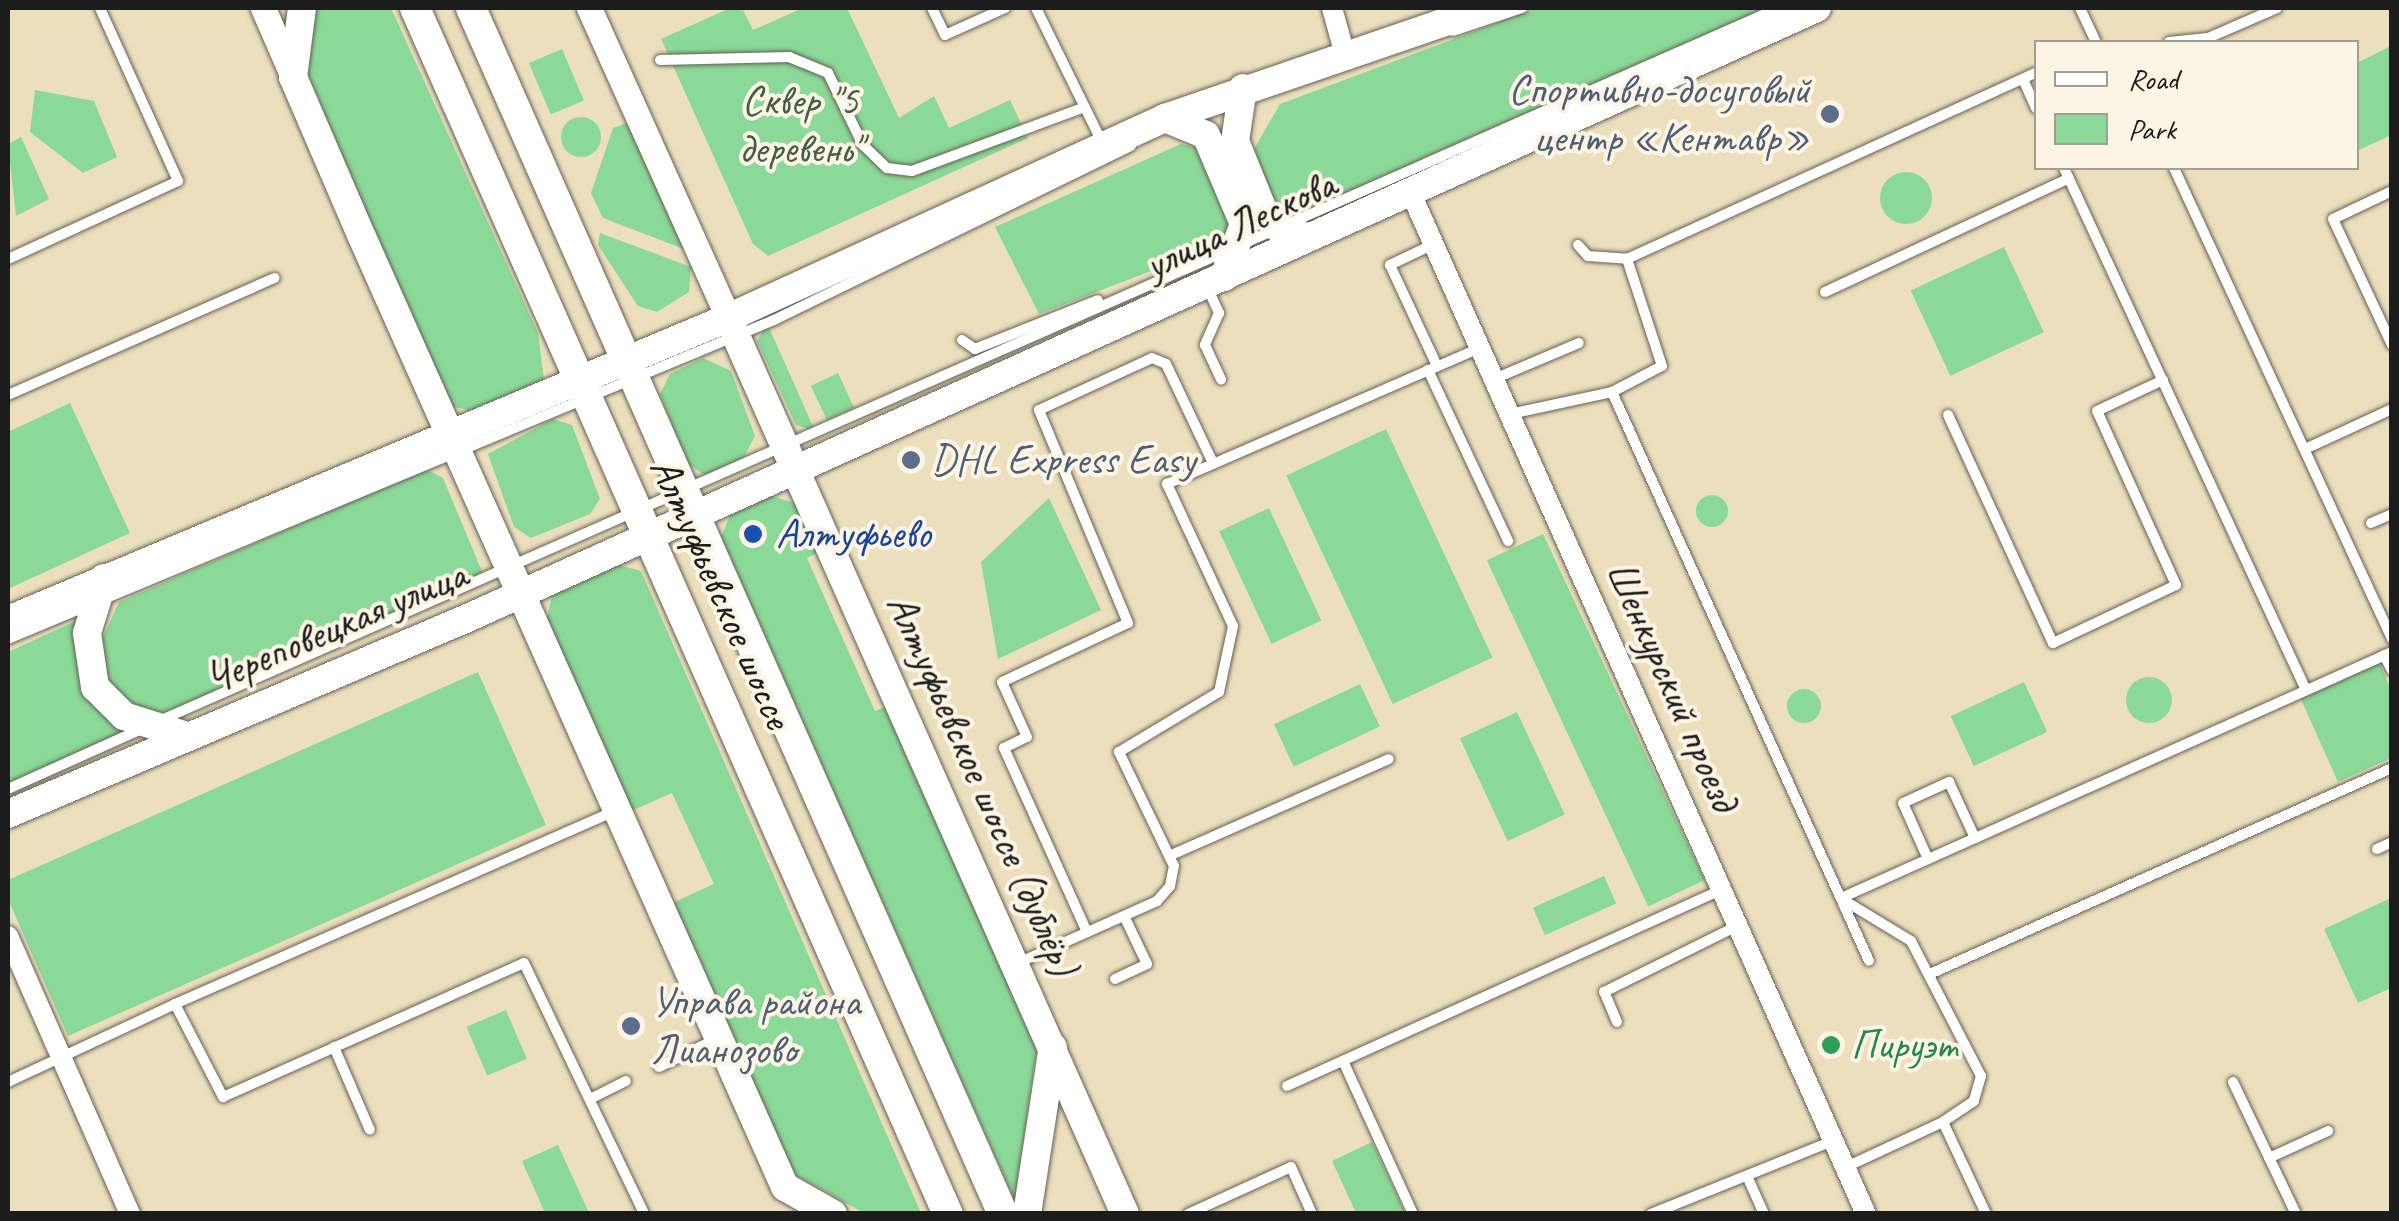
<!DOCTYPE html>
<meta charset="utf-8">
<style>
body{margin:0}
#map{position:relative;width:2399px;height:1221px;overflow:hidden;background:#ecdfbd;font-family:Caveat,sans-serif}
div>[style]{position:absolute}
[style*='--x']{left:calc(var(--x)*1px);top:calc(var(--y)*1px);width:calc(var(--w)*1px);rotate:calc(var(--a)*1deg)}
.green>*{inset:0;background:#8bd998;transform-origin:0 0}
.round{border-radius:50%}
.roads{filter:drop-shadow(0 0 2px #656054) drop-shadow(0 0 2px #656054)}
.service>*{height:10px;margin:-5px;padding:0 5px;transform-origin:5px;border-radius:5px;background:#fff}
.minor>*{height:20px;margin:-10px;padding:0 10px;transform-origin:10px;border-radius:10px;background:#fff}
.tertiary>*{height:25px;margin:-12.5px;padding:0 12.5px;transform-origin:12.5px;border-radius:12.5px;background:#fff}
.secondary>*{height:28px;margin:-14px;padding:0 14px;transform-origin:14px;border-radius:14px;background:#fff}
.primary>*{height:30px;margin:-15px;padding:0 15px;transform-origin:15px;border-radius:15px;background:#fff}
.dots>*{width:28px;height:28px;translate:-50% -50%;box-sizing:border-box;border:5px solid #fcf5e5;border-radius:50%}
span{translate:-50% -50%;white-space:nowrap;text-align:center;line-height:1.15;-webkit-text-stroke:8px #fcf5e5;paint-order:stroke}
.service-label{font-size:42px;color:#4e5e75}
.right{translate:-100% -50%;text-align:right}
.left{translate:0 -50%;text-align:left}
.park-label{font-size:42px;color:#435e47}
.street-label{font-size:42px;color:#1c1c1c}
.transit-label{font-size:42px;color:#164399}
.leisure-label{font-size:42px;color:#27864d}
.frame{position:absolute;inset:0;border:10px solid #1c1c1c;pointer-events:none}
.legend{position:absolute;left:2034px;top:40px;width:325px;height:130px;box-sizing:border-box;background:#fcf5e5;border:2px solid #a29e95;margin:0;padding:12px 18px;list-style:none;font-size:30px;color:#1c1c1c}
.legend li{display:flex;align-items:center;gap:20px;height:50px}
.legend b{width:50px;border:2px solid #a29e95}
</style>
<div id="map">
<div class="green">
<div style="clip-path:polygon(316px 8px,391px 8px,538px 333px,544px 379px,475px 412px,451px 406px,305px 75px)"></div>
<div style="clip-path:polygon(730px 8px,742px 8px,753px 30px,803px 8px,847px 8px,899px 118px,934px 96px,949px 128px,1010px 100px,1028px 138px,768px 256px,753px 244px,661px 39px)"></div>
<div style="clip-path:polygon(1537px 8px,1775px 8px,1296px 221px,1279px 218px,1254px 149px,1280px 104px)"></div>
<div style="clip-path:polygon(2391px 46px,2391px 135px,2357px 151px,2357px 63px)"></div>
<div style="left:562px;top:49px;width:56px;height:36px;rotate:67deg"></div>
<div style="clip-path:polygon(35px 90px,94px 101px,117px 157px,83px 173px,30px 132px)"></div>
<div class="round" style="left:561px;top:117px;width:40px;height:40px"></div>
<div style="clip-path:polygon(627px 123px,684px 249px,603px 218px,591px 193px,613px 128px)"></div>
<div style="clip-path:polygon(21px 137px,49px 199px,16px 216px,8px 144px)"></div>
<div style="clip-path:polygon(1181px 144px,1206px 150px,1232px 211px,1229px 241px,1039px 314px,995px 227px)"></div>
<div class="round" style="left:1880px;top:172px;width:52px;height:52px"></div>
<div style="clip-path:polygon(600px 233px,691px 267px,689px 292px,657px 312px,638px 306px,598px 245px)"></div>
<div style="left:2004px;top:247px;width:94px;height:103px;rotate:65deg"></div>
<div style="clip-path:polygon(767px 323px,815px 431px,796px 425px,757px 341px)"></div>
<div style="clip-path:polygon(703px 358px,731px 371px,755px 436px,741px 463px,706px 476px,687px 463px,660px 394px,670px 374px)"></div>
<div style="left:838px;top:373px;width:38px;height:30px;rotate:65deg"></div>
<div style="clip-path:polygon(70px 403px,130px 533px,8px 589px,8px 432px)"></div>
<div style="clip-path:polygon(553px 419px,572px 425px,600px 499px,590px 514px,531px 538px,514px 527px,488px 454px)"></div>
<div style="left:1386px;top:429px;width:252px;height:110px;rotate:65deg"></div>
<div style="clip-path:polygon(426px 469px,443px 478px,483px 574px,170px 713px,147px 712px,114px 691px,98px 648px,119px 602px)"></div>
<div class="round" style="left:1696px;top:495px;width:32px;height:32px"></div>
<div style="clip-path:polygon(768px 495px,798px 504px,819px 552px,807px 558px,875px 711px,885px 707px,1037px 1047px,1015px 1201px,721px 537px,732px 511px)"></div>
<div style="clip-path:polygon(1049px 498px,1101px 610px,998px 659px,981px 562px)"></div>
<div style="left:1269px;top:508px;width:124px;height:55px;rotate:65deg"></div>
<div style="left:1543px;top:534px;width:382px;height:62px;rotate:65deg"></div>
<div style="clip-path:polygon(612px 563px,641px 571px,921px 1213px,864px 1213px,790px 1172px,672px 903px,714px 884px,672px 793px,631px 811px,547px 619px,553px 590px)"></div>
<div style="clip-path:polygon(80px 619px,81px 688px,132px 737px,8px 792px,8px 652px)"></div>
<div style="clip-path:polygon(2378px 659px,2391px 690px,2391px 758px,2338px 782px,2299px 695px)"></div>
<div style="clip-path:polygon(478px 672px,546px 825px,68px 1036px,8px 899px,8px 880px)"></div>
<div class="round" style="left:2126px;top:677px;width:46px;height:46px"></div>
<div style="left:2024px;top:682px;width:55px;height:81px;rotate:65deg"></div>
<div style="left:1360px;top:684px;width:47px;height:95px;rotate:65deg"></div>
<div class="round" style="left:1787px;top:689px;width:34px;height:34px"></div>
<div style="left:1517px;top:712px;width:113px;height:63px;rotate:65deg"></div>
<div style="left:1604px;top:876px;width:30px;height:78px;rotate:66deg"></div>
<div style="clip-path:polygon(2391px 898px,2391px 988px,2358px 1003px,2324px 929px)"></div>
<div style="left:506px;top:1010px;width:53px;height:43px;rotate:67deg"></div>
<div style="clip-path:polygon(1372px 1142px,1405px 1213px,1356px 1213px,1332px 1161px)"></div>
<div style="clip-path:polygon(558px 1145px,589px 1213px,545px 1213px,522px 1161px)"></div>
</div>
<div class="roads">
<div class="service">
<div style="--x:932;--y:8;--w:30;--a:64"></div>
<div style="--x:945;--y:35;--w:66;--a:-24.2"></div>
<div style="--x:1036;--y:8;--w:152;--a:63.8"></div>
<div style="--x:2080;--y:8;--w:38;--a:65"></div>
<div style="--x:1453;--y:31;--w:73;--a:-18.4"></div>
<div style="--x:2169;--y:42;--w:39;--a:-6"></div>
<div style="--x:2208;--y:38;--w:75;--a:-23.5"></div>
<div style="--x:660;--y:60;--w:129;--a:-1.3"></div>
<div style="--x:789;--y:57;--w:42;--a:22.3"></div>
<div style="--x:828;--y:73;--w:80;--a:64.1"></div>
<div style="--x:863;--y:145;--w:33;--a:44"></div>
<div style="--x:887;--y:168;--w:25;--a:7"></div>
<div style="--x:912;--y:171;--w:184;--a:-20.3"></div>
<div style="--x:2023;--y:79;--w:32;--a:66"></div>
<div style="--x:2064;--y:168;--w:575;--a:65.13"></div>
<div style="--x:2174;--y:168;--w:519;--a:65.16"></div>
<div style="--x:2392;--y:191;--w:65;--a:154.6"></div>
<div style="--x:2333;--y:219;--w:139;--a:64.9"></div>
<div style="--x:1434;--y:244;--w:49;--a:154.5"></div>
<div style="--x:1390;--y:265;--w:111;--a:65"></div>
<div style="--x:1578;--y:245;--w:15;--a:48"></div>
<div style="--x:1588;--y:256;--w:39;--a:4"></div>
<div style="--x:8;--y:259;--w:187;--a:-24.6"></div>
<div style="--x:178;--y:181;--w:190;--a:-114.3"></div>
<div style="--x:1207;--y:287;--w:29;--a:65"></div>
<div style="--x:1219;--y:313;--w:35;--a:114"></div>
<div style="--x:1205;--y:345;--w:38;--a:65"></div>
<div style="--x:1825;--y:292;--w:269;--a:-25"></div>
<div style="--x:962;--y:340;--w:16;--a:35"></div>
<div style="--x:975;--y:349;--w:132;--a:-21.7"></div>
<div style="--x:1428;--y:370;--w:189;--a:64.9"></div>
<div style="--x:1494;--y:379;--w:92;--a:-23"></div>
<div style="--x:1612;--y:392;--w:56;--a:-27.5"></div>
<div style="--x:1662;--y:366;--w:113;--a:-108.1"></div>
<div style="--x:1627;--y:259;--w:449;--a:-24.5"></div>
<div style="--x:8;--y:395;--w:291;--a:-23.7"></div>
<div style="--x:1510;--y:414;--w:104;--a:-12.2"></div>
<div style="--x:1612;--y:392;--w:624;--a:65.69"></div>
<div style="--x:1948;--y:415;--w:251;--a:65.3"></div>
<div style="--x:2053;--y:643;--w:136;--a:-25.2"></div>
<div style="--x:2176;--y:585;--w:191;--a:-114.4"></div>
<div style="--x:2097;--y:411;--w:73;--a:-25.2"></div>
<div style="--x:2305;--y:449;--w:96;--a:-24.7"></div>
<div style="--x:2371;--y:523;--w:23;--a:-23"></div>
<div style="--x:8;--y:639;--w:830;--a:-22.61"></div>
<div style="--x:774;--y:320;--w:397;--a:-26"></div>
<div style="--x:2384;--y:655;--w:18;--a:63"></div>
<div style="--x:159;--y:721;--w:1770;--a:-23.76"></div>
<div style="--x:8;--y:789;--w:149;--a:-24.2"></div>
<div style="--x:2377;--y:849;--w:17;--a:-25"></div>
<div style="--x:1169;--y:856;--w:240;--a:-23.8"></div>
<div style="--x:1928;--y:859;--w:61;--a:-114.1"></div>
<div style="--x:1903;--y:803;--w:51;--a:-24.5"></div>
<div style="--x:1949;--y:782;--w:62;--a:65.1"></div>
<div style="--x:1841;--y:898;--w:603;--a:-24.06"></div>
<div style="--x:1842;--y:899;--w:81;--a:31.3"></div>
<div style="--x:1911;--y:941;--w:152;--a:62.6"></div>
<div style="--x:1981;--y:1076;--w:26;--a:106"></div>
<div style="--x:1974;--y:1101;--w:37;--a:146"></div>
<div style="--x:1943;--y:1122;--w:107;--a:155.1"></div>
<div style="--x:1087;--y:932;--w:202;--a:-114.3"></div>
<div style="--x:1004;--y:748;--w:25;--a:-26"></div>
<div style="--x:1027;--y:737;--w:60;--a:-114.4"></div>
<div style="--x:1002;--y:682;--w:139;--a:-25.1"></div>
<div style="--x:1128;--y:623;--w:231;--a:-112.7"></div>
<div style="--x:1039;--y:410;--w:124;--a:-24.7"></div>
<div style="--x:1152;--y:358;--w:15;--a:23"></div>
<div style="--x:1166;--y:364;--w:110;--a:64.6"></div>
<div style="--x:1018;--y:963;--w:152;--a:-24"></div>
<div style="--x:1157;--y:901;--w:20;--a:-49"></div>
<div style="--x:1170;--y:886;--w:20;--a:-79"></div>
<div style="--x:1174;--y:866;--w:127;--a:-115.8"></div>
<div style="--x:1119;--y:752;--w:117;--a:-31"></div>
<div style="--x:1219;--y:692;--w:67;--a:-78"></div>
<div style="--x:1233;--y:626;--w:157;--a:-114.9"></div>
<div style="--x:1167;--y:484;--w:341;--a:-23.5"></div>
<div style="--x:1932;--y:973;--w:504;--a:-24.02"></div>
<div style="--x:1115;--y:979;--w:35;--a:-25"></div>
<div style="--x:1147;--y:964;--w:53;--a:-115.6"></div>
<div style="--x:175;--y:1004;--w:480;--a:-23.7"></div>
<div style="--x:1617;--y:1022;--w:33;--a:-113"></div>
<div style="--x:1604;--y:992;--w:148;--a:-26.4"></div>
<div style="--x:334;--y:1047;--w:90;--a:66.6"></div>
<div style="--x:1343;--y:1061;--w:168;--a:65.4"></div>
<div style="--x:659;--y:1067;--w:66;--a:-26.2"></div>
<div style="--x:8;--y:1082;--w:184;--a:-25"></div>
<div style="--x:175;--y:1004;--w:105;--a:62.7"></div>
<div style="--x:223;--y:1097;--w:329;--a:-24"></div>
<div style="--x:524;--y:963;--w:278;--a:64.4"></div>
<div style="--x:2233;--y:1082;--w:146;--a:64.5"></div>
<div style="--x:1287;--y:1086;--w:476;--a:-24.3"></div>
<div style="--x:590;--y:1099;--w:40;--a:-26.6"></div>
<div style="--x:1943;--y:1122;--w:102;--a:64.9"></div>
<div style="--x:2269;--y:1158;--w:65;--a:-24.6"></div>
<div style="--x:1747;--y:1176;--w:42;--a:65.9"></div>
<div style="--x:1188;--y:1214;--w:113;--a:-24.5"></div>
<div style="--x:1291;--y:1167;--w:51;--a:65.9"></div>
<div style="--x:1651;--y:1214;--w:196;--a:-21.9"></div>
</div>
<div class="minor">
<div style="--x:1332;--y:8;--w:49;--a:74.5"></div>
<div style="--x:1409;--y:189;--w:1122;--a:65.97"></div>
<div style="--x:8;--y:936;--w:304;--a:66.3"></div>
</div>
<div class="tertiary">
<div style="--x:263;--y:8;--w:75;--a:66.5"></div>
<div style="--x:589;--y:8;--w:340;--a:65.8"></div>
</div>
<div class="secondary">
<div style="--x:302;--y:8;--w:70;--a:97.4"></div>
<div style="--x:293;--y:77;--w:174;--a:66.7"></div>
<div style="--x:362;--y:237;--w:1040;--a:66"></div>
<div style="--x:785;--y:1187;--w:55;--a:29.4"></div>
<div style="--x:1243;--y:88;--w:54;--a:98.6"></div>
<div style="--x:1235;--y:141;--w:80;--a:67.9"></div>
<div style="--x:1265;--y:215;--w:25;--a:45"></div>
<div style="--x:1283;--y:233;--w:27;--a:8"></div>
<div style="--x:1165;--y:118;--w:44;--a:22.5"></div>
<div style="--x:1206;--y:135;--w:97;--a:66.9"></div>
<div style="--x:1244;--y:224;--w:57;--a:110.7"></div>
<div style="--x:728;--y:318;--w:980;--a:66.1"></div>
<div style="--x:104;--y:578;--w:58;--a:107.2"></div>
<div style="--x:87;--y:633;--w:55;--a:81.6"></div>
<div style="--x:95;--y:687;--w:41;--a:45"></div>
<div style="--x:124;--y:716;--w:63;--a:17.6"></div>
<div style="--x:8;--y:620;--w:781;--a:-22.76"></div>
<div style="--x:728;--y:318;--w:481;--a:-24.6"></div>
<div style="--x:1165;--y:118;--w:340;--a:-18.9"></div>
<div style="--x:8;--y:814;--w:492;--a:-23.1"></div>
<div style="--x:461;--y:621;--w:1488;--a:-24.33"></div>
<div style="--x:1027;--y:1214;--w:169;--a:-81.2"></div>
</div>
<div class="primary">
<div style="--x:415;--y:8;--w:1319;--a:66.16"></div>
<div style="--x:471;--y:8;--w:1318;--a:66.2"></div>
</div>
</div>
<div class="dots">
<div style="left:1830px;top:114px;background:#5c6f8a"></div>
<div style="left:911px;top:460px;background:#5c6f8a"></div>
<div style="left:753px;top:534px;background:#1a4fb4"></div>
<div style="left:631px;top:1026px;background:#5c6f8a"></div>
<div style="left:1831px;top:1045px;background:#2e9e5b"></div>
</div>
<div class="service-label">
<span class="right" style="left:1810px;top:114px">Спортивно-досуговый<br>центр «Кентавр»</span>
<span class="left" style="left:931px;top:460px">DHL Express Easy</span>
<span class="left" style="left:651px;top:1026px">Управа района<br>Лианозово</span>
</div>
<div class="park-label">
<span style="left:800px;top:125px">Сквер "5<br>деревень"</span>
</div>
<div class="street-label">
<span style="left:1240px;top:225px;rotate:-25deg">улица Лескова</span>
<span style="left:721px;top:593px;rotate:66deg">Алтуфьевское шоссе</span>
<span style="left:336px;top:627px;rotate:-23deg">Череповецкая улица</span>
<span style="left:1672px;top:686px;rotate:66deg">Шенкурский проезд</span>
<span style="left:982px;top:785px;rotate:66deg">Алтуфьевское шоссе (дублёр)</span>
</div>
<div class="transit-label">
<span class="left" style="left:776px;top:534px">Алтуфьево</span>
</div>
<div class="leisure-label">
<span class="left" style="left:1851px;top:1045px">Пируэт</span>
</div>
<div class="frame"></div>
<ul class="legend">
<li><b style="height:12px;background:#fff"></b>Road</li>
<li><b style="height:28px;background:#8bd998"></b>Park</li>
</ul>
</div>
